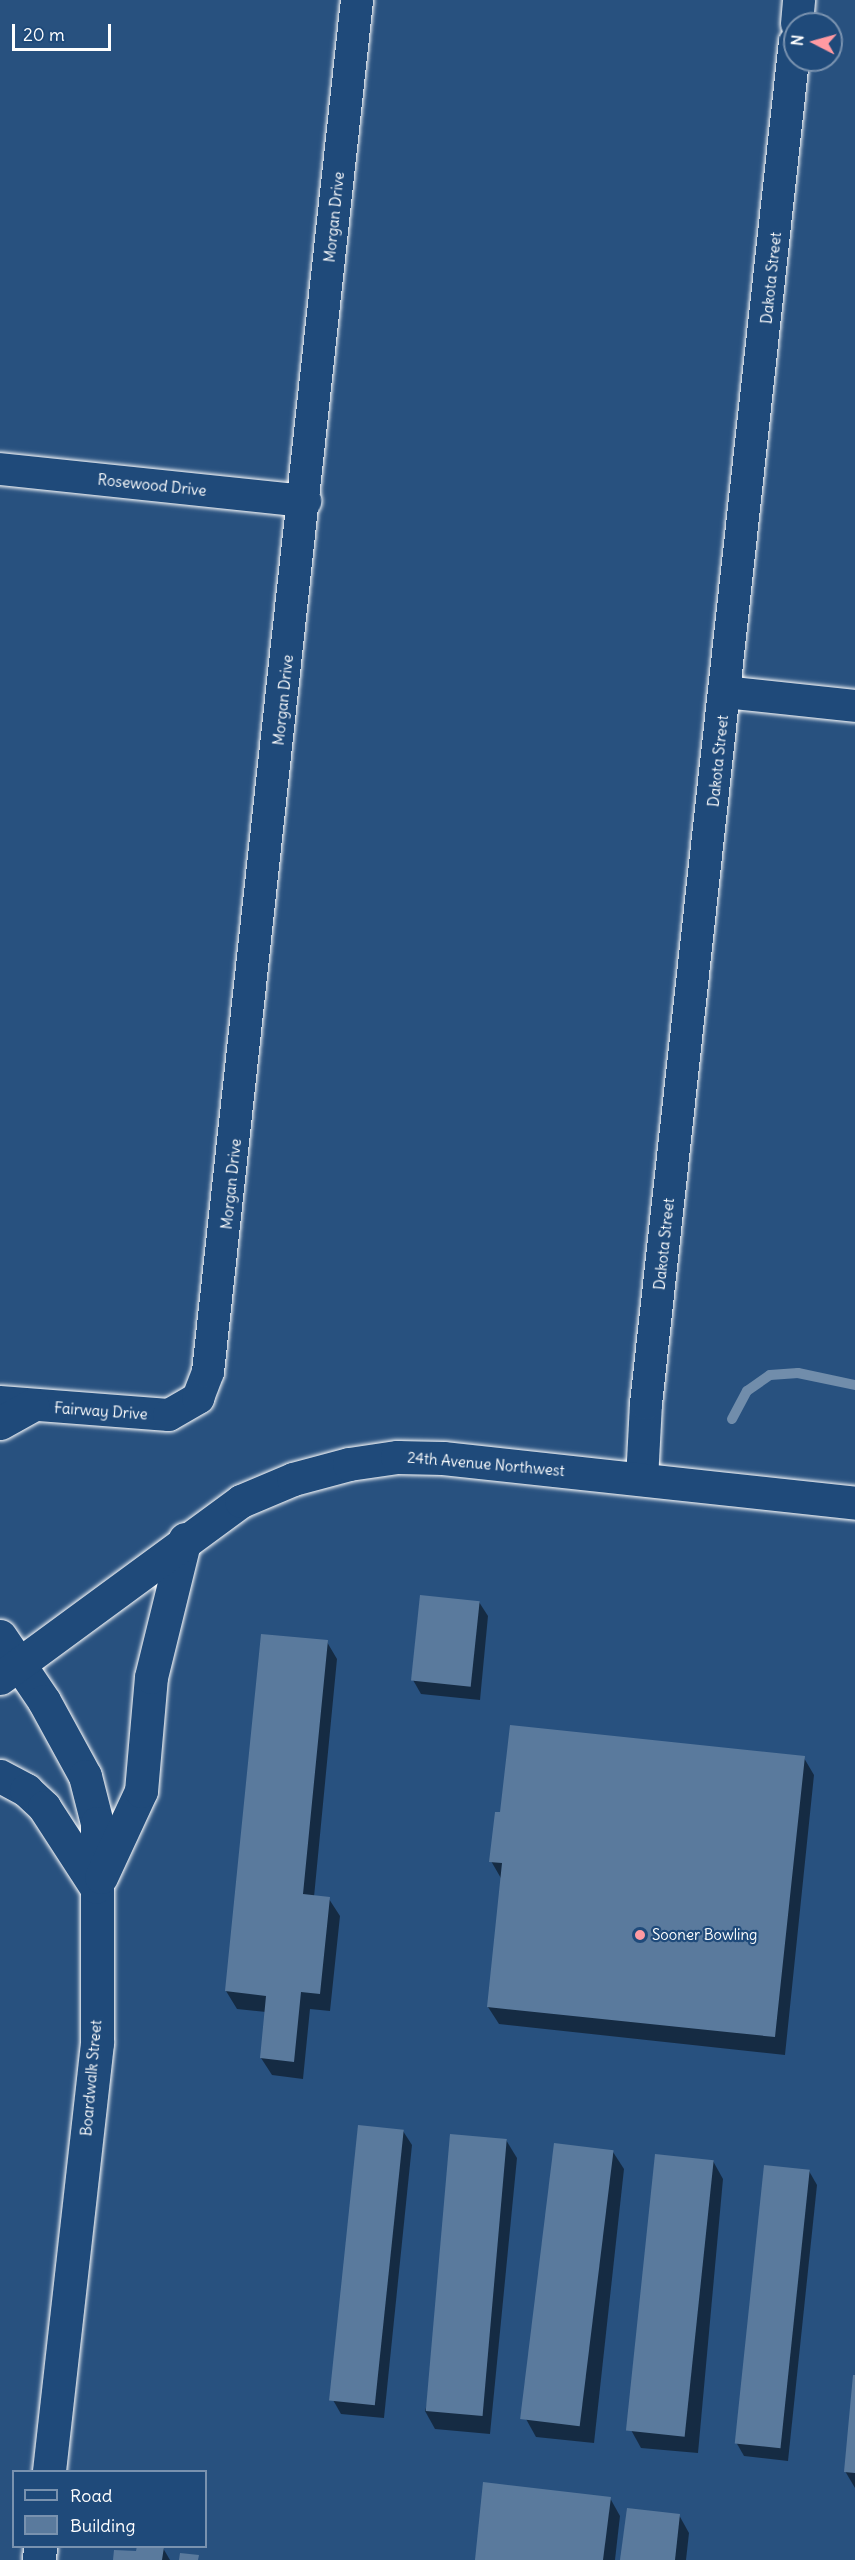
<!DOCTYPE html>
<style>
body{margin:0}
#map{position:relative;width:855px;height:2560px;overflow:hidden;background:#28517f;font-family:Delius,sans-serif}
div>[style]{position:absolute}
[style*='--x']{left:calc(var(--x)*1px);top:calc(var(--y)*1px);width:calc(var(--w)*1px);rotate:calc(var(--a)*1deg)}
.shadow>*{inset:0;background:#0007}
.stream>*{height:10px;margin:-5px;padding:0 5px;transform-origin:5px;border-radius:5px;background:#718dab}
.building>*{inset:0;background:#5a7a9d;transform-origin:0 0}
.roads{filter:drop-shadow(0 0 2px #fff) drop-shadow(0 0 2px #fff)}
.minor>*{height:32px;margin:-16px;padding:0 16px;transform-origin:16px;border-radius:16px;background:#1f4a7a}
.tertiary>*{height:33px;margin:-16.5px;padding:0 16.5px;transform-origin:16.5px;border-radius:16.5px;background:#1f4a7a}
.secondary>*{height:33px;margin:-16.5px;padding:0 16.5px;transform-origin:16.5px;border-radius:16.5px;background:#1f4a7a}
.dots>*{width:16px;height:16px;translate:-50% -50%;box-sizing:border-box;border:3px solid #1f4a7a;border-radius:50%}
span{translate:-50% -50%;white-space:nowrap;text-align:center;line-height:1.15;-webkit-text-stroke:4.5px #1f4a7a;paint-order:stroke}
.street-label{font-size:15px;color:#fff}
.poi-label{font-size:15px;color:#fff}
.left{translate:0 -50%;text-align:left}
.legend{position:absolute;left:12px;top:2470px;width:195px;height:78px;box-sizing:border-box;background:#1f4a7a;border:2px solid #7992af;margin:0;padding:8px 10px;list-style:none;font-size:18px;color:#fff}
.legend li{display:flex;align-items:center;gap:12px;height:30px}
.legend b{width:30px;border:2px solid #7992af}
.north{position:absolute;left:783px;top:12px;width:60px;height:60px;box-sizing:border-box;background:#1f4a7a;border:2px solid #7992af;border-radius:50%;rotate:276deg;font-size:16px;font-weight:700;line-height:24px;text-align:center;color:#fff}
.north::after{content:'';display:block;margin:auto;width:21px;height:27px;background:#ff9aa2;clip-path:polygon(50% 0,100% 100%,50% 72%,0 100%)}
.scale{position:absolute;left:12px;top:24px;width:99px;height:27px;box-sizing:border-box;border:3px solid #fff;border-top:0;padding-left:8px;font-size:18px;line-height:21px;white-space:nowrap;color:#fff;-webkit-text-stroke:4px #1f4a7a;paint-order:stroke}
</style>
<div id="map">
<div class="shadow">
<div style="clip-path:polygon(479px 1602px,488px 1616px,480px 1700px,421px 1694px,413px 1680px)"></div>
<div style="clip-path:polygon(327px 1642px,337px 1659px,314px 1897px,329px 1899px,340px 1916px,330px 2011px,310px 2009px,303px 2079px,272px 2075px,261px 2058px,266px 2012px,237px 2009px,226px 1991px)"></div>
<div style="clip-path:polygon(804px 1758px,814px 1775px,785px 2055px,499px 2024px,488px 2007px,502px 1880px,491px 1861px)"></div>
<div style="clip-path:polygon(403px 2131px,412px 2145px,384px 2418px,341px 2414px,333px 2400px)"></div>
<div style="clip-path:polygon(506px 2140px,517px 2158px,490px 2434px,435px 2429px,425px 2411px)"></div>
<div style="clip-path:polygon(613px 2152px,624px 2169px,594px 2443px,536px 2437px,526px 2419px)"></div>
<div style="clip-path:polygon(713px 2161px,723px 2179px,698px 2453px,641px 2448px,631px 2430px)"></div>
<div style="clip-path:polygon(809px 2171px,817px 2185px,788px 2461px,744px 2456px,736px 2442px)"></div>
<div style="clip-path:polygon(855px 2374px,855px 2488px,845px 2471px)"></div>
<div style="clip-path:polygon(610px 2498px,620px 2516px,615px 2560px,476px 2560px)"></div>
<div style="clip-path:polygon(679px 2515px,689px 2533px,686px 2560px,622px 2560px)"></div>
<div style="clip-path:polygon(163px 2548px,170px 2560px,115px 2560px,138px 2553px)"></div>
</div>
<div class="stream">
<div style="--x:732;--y:1419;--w:32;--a:-62"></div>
<div style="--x:747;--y:1391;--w:28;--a:-35"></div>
<div style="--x:770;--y:1375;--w:28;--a:-4"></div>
<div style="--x:798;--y:1373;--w:58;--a:11.9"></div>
</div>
<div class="building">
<div style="left:420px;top:1595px;width:60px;height:86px;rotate:6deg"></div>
<div style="clip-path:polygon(261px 1634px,328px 1640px,303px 1894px,330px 1897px,320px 1994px,301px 1992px,294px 2062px,260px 2058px,266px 1996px,225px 1991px)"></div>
<div style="clip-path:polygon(510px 1725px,805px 1756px,775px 2037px,487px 2007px,502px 1863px,489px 1862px,495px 1812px,500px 1812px)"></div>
<div style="left:358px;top:2125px;width:46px;height:277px;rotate:6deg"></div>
<div style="left:450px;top:2134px;width:57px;height:278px;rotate:5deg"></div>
<div style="left:554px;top:2143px;width:60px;height:278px;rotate:7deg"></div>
<div style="left:655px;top:2154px;width:59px;height:278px;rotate:6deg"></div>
<div style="left:764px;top:2165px;width:46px;height:280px;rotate:6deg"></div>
<div style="clip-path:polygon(853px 2375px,855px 2375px,855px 2473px,844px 2472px)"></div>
<div style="clip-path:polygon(483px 2482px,611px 2497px,603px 2560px,475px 2560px)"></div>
<div style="clip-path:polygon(627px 2508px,680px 2514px,675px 2560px,620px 2560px)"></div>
<div style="clip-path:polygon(137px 2546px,164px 2547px,162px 2560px,113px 2560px,114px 2550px,136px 2551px)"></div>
<div style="clip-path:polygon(180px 2553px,199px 2555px,198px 2560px,179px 2560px)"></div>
</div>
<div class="roads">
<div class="minor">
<div style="--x:797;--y:24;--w:24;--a:-85"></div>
<div style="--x:0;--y:469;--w:307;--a:6"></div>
<div style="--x:725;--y:692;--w:131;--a:6.1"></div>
<div style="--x:0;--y:1402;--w:169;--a:4.4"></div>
<div style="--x:169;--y:1415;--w:34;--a:-30"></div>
<div style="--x:198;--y:1398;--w:28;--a:-69"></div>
<div style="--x:208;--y:1372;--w:1380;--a:-83.8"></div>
<div style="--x:642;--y:1480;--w:76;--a:-87"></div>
<div style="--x:646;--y:1404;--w:1370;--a:-83.76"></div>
</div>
<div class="tertiary">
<div style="--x:0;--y:1423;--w:37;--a:-29"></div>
<div style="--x:0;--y:1636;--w:78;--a:55.9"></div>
<div style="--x:44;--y:1701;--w:85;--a:61.3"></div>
<div style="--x:85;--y:1776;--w:49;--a:75.7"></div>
<div style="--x:97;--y:1823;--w:220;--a:90"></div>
<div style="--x:97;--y:2043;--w:432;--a:96.4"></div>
<div style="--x:0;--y:1776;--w:30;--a:28"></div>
<div style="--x:26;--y:1790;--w:25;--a:43"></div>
<div style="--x:44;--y:1807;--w:95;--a:57"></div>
<div style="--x:101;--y:1877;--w:95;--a:-65.1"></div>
<div style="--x:141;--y:1791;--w:114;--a:-85"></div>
<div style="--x:151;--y:1677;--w:142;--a:-76.2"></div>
<div style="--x:39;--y:2560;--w:14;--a:-86"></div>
</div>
<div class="secondary">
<div style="--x:0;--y:1678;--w:299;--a:-36.3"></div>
<div style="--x:241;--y:1501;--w:56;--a:-22.9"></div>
<div style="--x:293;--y:1479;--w:58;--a:-15"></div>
<div style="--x:349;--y:1464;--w:49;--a:-8.3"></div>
<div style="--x:397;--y:1457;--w:46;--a:1.2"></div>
<div style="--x:443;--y:1458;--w:414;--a:6.2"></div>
</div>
</div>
<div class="dots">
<div style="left:640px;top:1935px;background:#ff9aa2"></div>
</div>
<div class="street-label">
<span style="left:334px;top:217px;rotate:-84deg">Morgan Drive</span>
<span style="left:771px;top:278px;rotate:-84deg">Dakota Street</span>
<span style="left:152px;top:485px;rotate:6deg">Rosewood Drive</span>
<span style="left:283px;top:700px;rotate:-84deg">Morgan Drive</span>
<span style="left:718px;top:761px;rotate:-84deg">Dakota Street</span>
<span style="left:231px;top:1184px;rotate:-84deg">Morgan Drive</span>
<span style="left:664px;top:1244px;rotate:-84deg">Dakota Street</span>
<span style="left:101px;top:1411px;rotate:4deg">Fairway Drive</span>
<span style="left:486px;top:1464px;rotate:5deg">24th Avenue Northwest</span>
<span style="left:91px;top:2078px;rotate:-85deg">Boardwalk Street</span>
</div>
<div class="poi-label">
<span class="left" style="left:652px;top:1935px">Sooner Bowling</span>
</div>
<ul class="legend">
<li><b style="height:8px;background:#1f4a7a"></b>Road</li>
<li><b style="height:16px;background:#5a7a9d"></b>Building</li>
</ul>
<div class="north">N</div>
<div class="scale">20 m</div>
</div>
